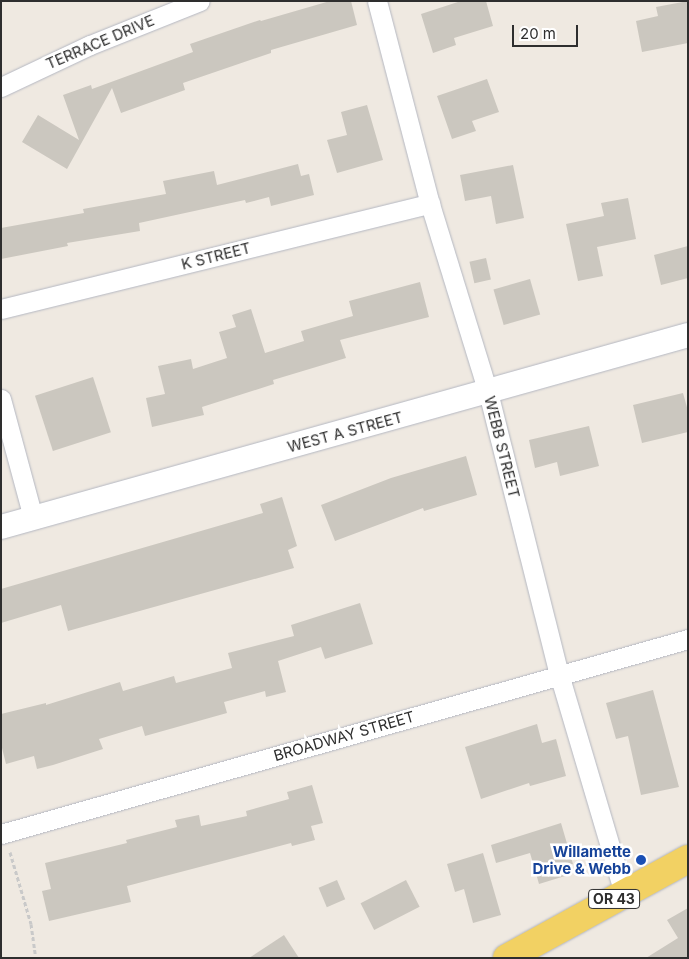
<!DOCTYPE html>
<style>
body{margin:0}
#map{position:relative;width:689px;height:959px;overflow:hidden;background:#efe9e1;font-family:Inter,sans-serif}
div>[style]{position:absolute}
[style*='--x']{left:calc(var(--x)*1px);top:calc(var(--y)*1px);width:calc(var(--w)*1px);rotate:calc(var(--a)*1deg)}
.building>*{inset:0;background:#cbc7bf;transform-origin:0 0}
.path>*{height:3px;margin-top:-1.5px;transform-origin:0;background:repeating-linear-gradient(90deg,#c9c9c9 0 4px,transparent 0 6.5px)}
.roads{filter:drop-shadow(0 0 1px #b4b7c1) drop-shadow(0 0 1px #b4b7c1)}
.minor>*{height:19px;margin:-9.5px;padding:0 9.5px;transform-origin:9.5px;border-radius:9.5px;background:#fff}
.tertiary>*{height:24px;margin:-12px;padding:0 12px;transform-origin:12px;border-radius:12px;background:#fff}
.primary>*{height:28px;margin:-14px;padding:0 14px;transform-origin:14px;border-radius:14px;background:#f2d163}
.dots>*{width:14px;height:14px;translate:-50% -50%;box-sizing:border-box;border:2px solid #fff;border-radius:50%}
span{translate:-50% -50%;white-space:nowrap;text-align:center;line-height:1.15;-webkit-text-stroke:5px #fff;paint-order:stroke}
.shield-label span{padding:1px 4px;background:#fff;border:1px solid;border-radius:4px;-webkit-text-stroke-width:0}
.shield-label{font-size:14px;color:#2e2e2e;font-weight:700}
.street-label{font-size:15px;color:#2e2e2e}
.transit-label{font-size:15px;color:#164399;font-weight:700}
.right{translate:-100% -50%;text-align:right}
.frame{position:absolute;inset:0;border:2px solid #2e2e2e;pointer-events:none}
.scale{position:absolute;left:512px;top:25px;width:66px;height:22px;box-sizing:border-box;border:2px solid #2e2e2e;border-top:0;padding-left:6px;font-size:15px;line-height:18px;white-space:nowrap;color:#2e2e2e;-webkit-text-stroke:4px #fff;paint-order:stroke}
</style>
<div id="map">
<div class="building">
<div style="clip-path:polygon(330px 1px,351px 1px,357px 25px,271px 50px,271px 53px,183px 83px,185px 90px,121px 113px,112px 88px,67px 169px,22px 142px,38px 115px,79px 140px,63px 95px,91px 85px,92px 89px,193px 52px,190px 44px,260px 20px,261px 21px)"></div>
<div style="clip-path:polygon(461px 1px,486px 1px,493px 26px,454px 38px,456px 45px,433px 53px,421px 14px)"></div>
<div style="clip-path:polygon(688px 1px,688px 43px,642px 52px,636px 21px,658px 16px,656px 7px)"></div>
<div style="clip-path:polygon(487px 79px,499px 112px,472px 121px,476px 131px,452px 139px,437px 96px)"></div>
<div style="clip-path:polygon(367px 105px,383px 160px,337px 173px,327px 140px,347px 135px,341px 112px)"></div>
<div style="clip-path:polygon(298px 164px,301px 176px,309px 174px,314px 195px,271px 206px,269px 197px,246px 203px,245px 200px,139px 223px,140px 231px,67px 243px,68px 246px,1px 259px,1px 228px,84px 213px,83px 209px,166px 194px,163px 181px,214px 171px,217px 185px)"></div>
<div style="clip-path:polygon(513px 165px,524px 218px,496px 224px,491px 196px,465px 201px,460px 175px)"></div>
<div style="clip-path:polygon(628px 198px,636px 239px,597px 247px,603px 276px,578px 281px,566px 224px,604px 216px,601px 203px)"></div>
<div style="clip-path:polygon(688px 246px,688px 278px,661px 285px,654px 255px)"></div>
<div style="left:486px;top:258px;width:22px;height:17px;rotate:77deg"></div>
<div style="left:530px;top:279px;width:37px;height:38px;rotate:74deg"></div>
<div style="clip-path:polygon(420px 282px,429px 317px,340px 340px,346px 358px,273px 380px,274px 384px,202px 407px,204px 415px,152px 427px,146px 398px,165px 394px,158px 366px,191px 359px,193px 369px,227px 358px,219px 332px,236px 327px,232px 315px,251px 309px,265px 353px,304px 341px,301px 331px,353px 316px,349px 301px)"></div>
<div style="left:93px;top:377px;width:58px;height:61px;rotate:72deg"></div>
<div style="clip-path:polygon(683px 393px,688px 411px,688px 432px,642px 443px,633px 405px)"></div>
<div style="clip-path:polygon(589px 426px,599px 466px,560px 476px,557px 462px,535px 468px,529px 440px)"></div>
<div style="clip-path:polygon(466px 456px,477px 495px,424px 511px,423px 508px,335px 541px,321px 505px,391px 478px)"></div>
<div style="clip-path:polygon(282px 497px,297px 546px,288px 550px,294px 568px,68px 631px,61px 605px,1px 623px,1px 589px,263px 513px,260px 504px)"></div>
<div style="clip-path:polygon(360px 603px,373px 644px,325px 659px,321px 647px,278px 661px,286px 692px,266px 697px,265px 691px,224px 702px,227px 713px,145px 736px,142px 726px,99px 739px,103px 749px,53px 765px,37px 769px,34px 756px,6px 764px,1px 744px,1px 714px,46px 703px,46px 705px,120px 682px,123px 691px,174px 676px,176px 683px,232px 668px,228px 653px,294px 636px,291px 625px)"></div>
<div style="clip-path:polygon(653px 690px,679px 787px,641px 795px,628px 736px,616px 739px,606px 703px)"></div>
<div style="clip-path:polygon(537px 724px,542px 743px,556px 739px,566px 776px,530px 786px,529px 783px,481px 799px,465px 747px)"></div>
<div style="clip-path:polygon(312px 785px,323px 823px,311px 826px,315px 840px,292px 846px,291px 843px,127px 886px,131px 902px,49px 921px,42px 891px,51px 889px,45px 863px,127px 843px,126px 840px,177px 827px,175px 820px,199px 815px,201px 826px,247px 816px,246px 811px,289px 799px,287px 792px)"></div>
<div style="clip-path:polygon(561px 823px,573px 864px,562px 867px,565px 876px,539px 884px,530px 853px,496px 863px,491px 845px)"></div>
<div style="clip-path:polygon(483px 853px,501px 915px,473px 923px,464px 889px,455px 892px,447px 864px)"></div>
<div style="left:337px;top:880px;width:21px;height:20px;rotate:67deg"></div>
<div style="left:406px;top:880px;width:30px;height:51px;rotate:63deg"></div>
<div style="clip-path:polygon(688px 908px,688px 958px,646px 958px,678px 938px,667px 920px)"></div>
<div style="clip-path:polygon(284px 935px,299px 958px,249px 958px)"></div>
</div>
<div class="path">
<div style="--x:10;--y:852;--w:75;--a:73.7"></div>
<div style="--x:31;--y:924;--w:34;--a:82"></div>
</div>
<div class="roads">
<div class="minor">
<div style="--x:377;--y:1;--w:210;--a:75.4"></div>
<div style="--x:430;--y:204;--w:197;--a:72.9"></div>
<div style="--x:488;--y:392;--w:291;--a:75.9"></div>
<div style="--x:559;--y:674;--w:228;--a:73.5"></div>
<div style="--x:1;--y:87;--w:98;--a:-25.3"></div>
<div style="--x:90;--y:45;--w:118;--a:-21.8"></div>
<div style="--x:1;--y:309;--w:442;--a:-13.8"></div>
<div style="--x:1;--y:399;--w:123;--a:74.9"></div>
<div style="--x:1;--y:834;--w:714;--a:-15.85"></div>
</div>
<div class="tertiary">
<div style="--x:1;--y:527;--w:713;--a:-15.61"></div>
</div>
<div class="primary">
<div style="--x:507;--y:958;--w:206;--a:-28.7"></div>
</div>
</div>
<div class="dots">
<div style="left:641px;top:860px;background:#1a4fb4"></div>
</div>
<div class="shield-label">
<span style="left:614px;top:899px">OR 43</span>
</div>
<div class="street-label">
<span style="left:100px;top:42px;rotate:-23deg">TERRACE DRIVE</span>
<span style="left:216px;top:256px;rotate:-14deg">K STREET</span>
<span style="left:345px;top:432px;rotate:-15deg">WEST A STREET</span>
<span style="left:502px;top:447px;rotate:76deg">WEBB STREET</span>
<span style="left:344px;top:736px;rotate:-16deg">BROADWAY STREET</span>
</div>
<div class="transit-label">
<span class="right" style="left:631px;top:860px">Willamette<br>Drive &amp; Webb</span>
</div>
<div class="frame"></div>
<div class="scale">20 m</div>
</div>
